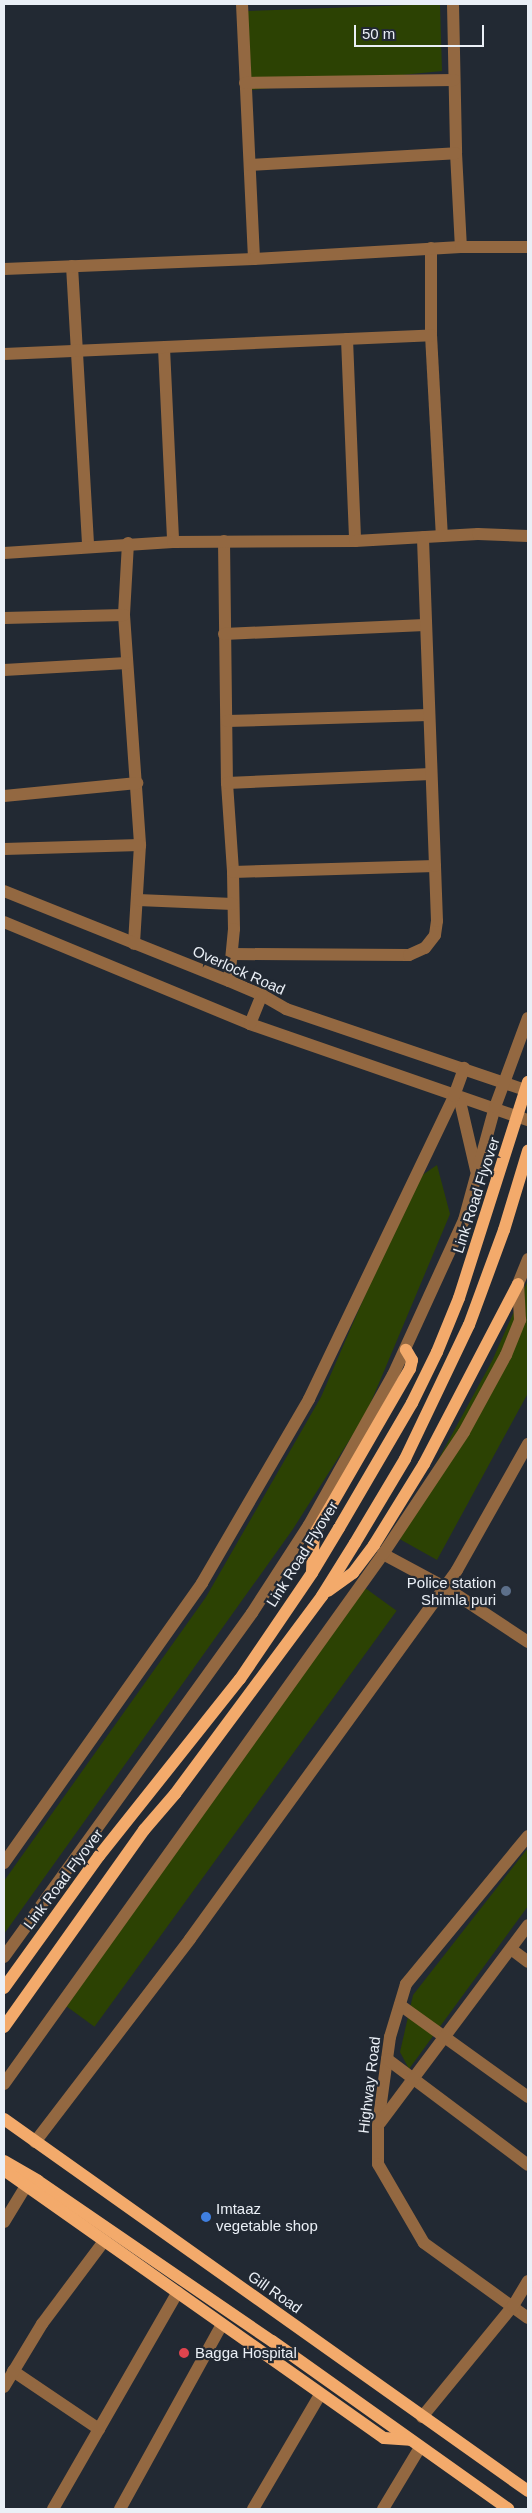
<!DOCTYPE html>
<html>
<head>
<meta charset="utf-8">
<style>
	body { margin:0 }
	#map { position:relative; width:532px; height:2513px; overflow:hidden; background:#222933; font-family:Helvetica,sans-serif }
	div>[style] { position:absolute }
	.green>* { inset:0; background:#2c4203; transform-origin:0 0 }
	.minor>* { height:12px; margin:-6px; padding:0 6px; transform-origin:6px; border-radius:6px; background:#936841 }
	.major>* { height:12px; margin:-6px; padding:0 6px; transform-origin:6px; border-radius:6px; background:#f3aa6b }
	.major-bridge>* { height:12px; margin:-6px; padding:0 6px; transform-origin:6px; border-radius:6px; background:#f3aa6b }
	.dots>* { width:14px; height:14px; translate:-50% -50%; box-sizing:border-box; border:2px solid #222933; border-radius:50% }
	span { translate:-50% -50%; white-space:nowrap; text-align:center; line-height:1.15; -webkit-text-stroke:4.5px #222933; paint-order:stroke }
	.street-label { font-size:15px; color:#eaeff6 }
	.poi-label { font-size:15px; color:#eaeff6 }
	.right { translate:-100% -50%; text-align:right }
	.left { translate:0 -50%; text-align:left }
	.frame { position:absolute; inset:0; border:5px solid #eaeff6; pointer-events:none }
	.scale { position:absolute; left:354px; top:25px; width:130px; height:22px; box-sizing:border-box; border:2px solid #eaeff6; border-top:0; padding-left:6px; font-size:15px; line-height:18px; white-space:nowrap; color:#eaeff6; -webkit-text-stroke:4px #222933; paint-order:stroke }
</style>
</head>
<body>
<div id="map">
	<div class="green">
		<div style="clip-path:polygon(440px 4px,442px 71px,252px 90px,247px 11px)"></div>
		<div style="clip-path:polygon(437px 1165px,450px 1214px,366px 1414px,293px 1529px,4px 1934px,4px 1881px,206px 1597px,321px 1397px,415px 1180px)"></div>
		<div style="clip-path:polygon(528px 1280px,528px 1393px,437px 1560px,396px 1537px,492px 1361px)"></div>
		<div style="left:361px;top:1585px;width:44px;height:514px;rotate:36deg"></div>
		<div style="clip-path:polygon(528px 1848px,528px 1906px,409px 2069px,400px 2052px,413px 1995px)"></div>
	</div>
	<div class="minor">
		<div style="left:242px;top:4px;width:255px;rotate:87.3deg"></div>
		<div style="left:453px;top:4px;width:149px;rotate:88.8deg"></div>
		<div style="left:456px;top:153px;width:94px;rotate:87deg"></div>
		<div style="left:245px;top:83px;width:209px;rotate:-0.8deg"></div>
		<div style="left:250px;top:165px;width:206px;rotate:-3.3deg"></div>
		<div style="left:431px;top:248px;width:87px;rotate:90deg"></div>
		<div style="left:431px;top:335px;width:201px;rotate:86.9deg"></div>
		<div style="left:72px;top:266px;width:281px;rotate:86.7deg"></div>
		<div style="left:4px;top:269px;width:250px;rotate:-2.3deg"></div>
		<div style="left:254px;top:259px;width:207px;rotate:-3.3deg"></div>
		<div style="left:461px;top:247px;width:67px"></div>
		<div style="left:347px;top:339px;width:202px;rotate:87.7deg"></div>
		<div style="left:164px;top:348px;width:194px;rotate:87.3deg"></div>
		<div style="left:4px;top:354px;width:427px;rotate:-2.5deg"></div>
		<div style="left:224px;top:541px;width:242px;rotate:89.3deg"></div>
		<div style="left:227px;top:783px;width:89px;rotate:86.1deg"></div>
		<div style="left:233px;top:872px;width:57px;rotate:89deg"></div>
		<div style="left:234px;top:929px;width:52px;rotate:95.5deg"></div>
		<div style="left:128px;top:543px;width:72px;rotate:93.2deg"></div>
		<div style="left:124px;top:615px;width:231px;rotate:86deg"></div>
		<div style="left:140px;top:845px;width:99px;rotate:93.5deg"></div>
		<div style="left:4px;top:553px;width:169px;rotate:-3.7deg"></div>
		<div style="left:173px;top:542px;width:182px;rotate:-0.3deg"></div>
		<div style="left:355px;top:541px;width:123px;rotate:-3.3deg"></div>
		<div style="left:478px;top:534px;width:50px;rotate:2.3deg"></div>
		<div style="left:4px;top:618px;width:120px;rotate:-1.4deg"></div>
		<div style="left:224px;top:634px;width:201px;rotate:-2.6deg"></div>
		<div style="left:4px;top:670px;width:123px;rotate:-3.3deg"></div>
		<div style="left:227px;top:721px;width:201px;rotate:-1.7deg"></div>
		<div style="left:227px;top:783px;width:204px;rotate:-2.5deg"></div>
		<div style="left:4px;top:796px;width:134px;rotate:-5.6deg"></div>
		<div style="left:4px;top:849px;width:136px;rotate:-1.7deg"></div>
		<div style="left:233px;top:872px;width:202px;rotate:-1.7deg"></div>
		<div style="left:4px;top:891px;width:242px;rotate:21.8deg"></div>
		<div style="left:229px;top:981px;width:36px;rotate:23deg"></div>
		<div style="left:262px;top:995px;width:28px;rotate:30deg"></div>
		<div style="left:286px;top:1009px;width:256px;rotate:18.7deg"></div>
		<div style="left:138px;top:900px;width:95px;rotate:2.4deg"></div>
		<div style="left:4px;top:922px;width:266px;rotate:22.5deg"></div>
		<div style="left:250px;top:1024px;width:294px;rotate:19.1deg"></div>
		<div style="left:232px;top:954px;width:177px;rotate:0.3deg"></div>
		<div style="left:409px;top:955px;width:17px;rotate:-24deg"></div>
		<div style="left:425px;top:948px;width:16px;rotate:-52deg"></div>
		<div style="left:435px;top:935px;width:14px;rotate:-82deg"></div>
		<div style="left:437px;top:921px;width:55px;rotate:-92.1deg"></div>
		<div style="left:435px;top:866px;width:329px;rotate:-92.1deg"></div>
		<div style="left:250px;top:1024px;width:31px;rotate:-68deg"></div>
		<div style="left:459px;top:1097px;width:75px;rotate:76.9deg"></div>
		<div style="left:383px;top:1554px;width:74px;rotate:28.3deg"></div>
		<div style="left:448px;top:1589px;width:96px;rotate:33.5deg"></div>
		<div style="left:528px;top:1836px;width:192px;rotate:129.5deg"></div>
		<div style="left:406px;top:1984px;width:55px;rotate:106.8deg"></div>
		<div style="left:390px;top:2037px;width:89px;rotate:97.8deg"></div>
		<div style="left:378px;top:2125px;width:39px;rotate:90deg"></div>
		<div style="left:378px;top:2164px;width:91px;rotate:59.8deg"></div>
		<div style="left:424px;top:2243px;width:128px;rotate:35.8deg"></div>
		<div style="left:4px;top:1863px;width:343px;rotate:-54.7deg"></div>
		<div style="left:202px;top:1583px;width:213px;rotate:-59.8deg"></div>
		<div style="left:309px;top:1399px;width:336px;rotate:-64.4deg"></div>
		<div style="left:454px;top:1096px;width:30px;rotate:-70deg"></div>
		<div style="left:511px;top:1949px;width:21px;rotate:37deg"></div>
		<div style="left:4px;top:1957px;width:424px;rotate:-54.2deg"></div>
		<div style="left:252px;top:1613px;width:105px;rotate:-57.1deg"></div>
		<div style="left:309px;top:1525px;width:172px;rotate:-60.8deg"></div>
		<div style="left:393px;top:1375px;width:170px;rotate:-65.4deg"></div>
		<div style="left:464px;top:1220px;width:117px;rotate:-74.7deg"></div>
		<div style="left:495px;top:1107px;width:95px;rotate:-69.7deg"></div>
		<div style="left:400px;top:2005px;width:158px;rotate:35.7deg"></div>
		<div style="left:387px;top:2059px;width:176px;rotate:36.9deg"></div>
		<div style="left:4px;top:2084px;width:652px;rotate:-54.43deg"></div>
		<div style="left:383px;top:1554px;width:146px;rotate:-56.4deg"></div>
		<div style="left:464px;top:1432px;width:88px;rotate:-61.4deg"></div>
		<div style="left:506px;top:1355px;width:38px;rotate:-68deg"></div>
		<div style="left:520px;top:1320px;width:36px;rotate:-93deg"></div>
		<div style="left:518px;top:1284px;width:27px;rotate:-68deg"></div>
		<div style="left:380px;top:2123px;width:247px;rotate:-53.2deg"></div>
		<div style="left:35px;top:2142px;width:255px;rotate:-52.6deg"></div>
		<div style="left:190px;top:1939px;width:455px;rotate:-54.1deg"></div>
		<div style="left:457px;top:1570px;width:145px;rotate:-60.6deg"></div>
		<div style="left:4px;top:2222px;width:42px;rotate:-58.6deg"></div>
		<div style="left:13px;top:2371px;width:104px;rotate:34deg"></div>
		<div style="left:4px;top:2387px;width:74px;rotate:-58.9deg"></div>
		<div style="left:42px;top:2324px;width:104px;rotate:-53.2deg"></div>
		<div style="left:422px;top:2417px;width:144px;rotate:-50.7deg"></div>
		<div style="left:513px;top:2306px;width:29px;rotate:-59deg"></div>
		<div style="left:53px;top:2509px;width:250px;rotate:-60.1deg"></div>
		<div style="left:120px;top:2509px;width:211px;rotate:-61.1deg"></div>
		<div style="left:253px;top:2509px;width:132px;rotate:-59.6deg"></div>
		<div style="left:383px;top:2509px;width:70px;rotate:-59deg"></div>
	</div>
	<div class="major">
		<div style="left:312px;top:1571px;width:36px;rotate:-87deg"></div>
		<div style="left:314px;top:1535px;width:192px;rotate:-60deg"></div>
		<div style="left:410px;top:1369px;width:9px;rotate:-77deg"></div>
		<div style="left:412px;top:1360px;width:12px;rotate:-121deg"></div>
		<div style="left:328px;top:1591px;width:31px;rotate:-36deg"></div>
		<div style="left:353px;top:1573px;width:35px;rotate:-53deg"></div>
		<div style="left:374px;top:1545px;width:95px;rotate:-58.3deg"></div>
		<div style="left:424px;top:1464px;width:203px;rotate:-62.4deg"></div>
		<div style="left:4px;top:1988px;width:163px;rotate:-54.3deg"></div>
		<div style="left:99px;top:1856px;width:226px;rotate:-51.5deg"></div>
		<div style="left:240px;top:1679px;width:128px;rotate:-55.8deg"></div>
		<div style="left:312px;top:1573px;width:52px;rotate:-59deg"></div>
		<div style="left:4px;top:2027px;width:242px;rotate:-54.6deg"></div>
		<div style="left:144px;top:1830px;width:48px;rotate:-49.3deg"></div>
		<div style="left:175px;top:1794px;width:247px;rotate:-53.4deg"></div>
		<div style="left:322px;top:1596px;width:62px;rotate:-58.1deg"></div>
		<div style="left:355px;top:1543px;width:98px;rotate:-59.2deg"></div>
		<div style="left:405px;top:1459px;width:148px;rotate:-64.5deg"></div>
		<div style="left:469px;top:1325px;width:101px;rotate:-69.8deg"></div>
		<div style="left:504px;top:1230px;width:83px;rotate:-73.1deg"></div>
		<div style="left:4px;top:2119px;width:643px;rotate:35.37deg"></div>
		<div style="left:4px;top:2161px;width:39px;rotate:30deg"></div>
		<div style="left:38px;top:2181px;width:283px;rotate:34.4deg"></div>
		<div style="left:272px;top:2341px;width:290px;rotate:35.4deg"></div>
		<div style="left:4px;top:2170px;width:465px;rotate:35.2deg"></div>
		<div style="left:384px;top:2438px;width:26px;rotate:4deg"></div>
	</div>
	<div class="major-bridge">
		<div style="left:339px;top:1528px;width:145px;rotate:-59.7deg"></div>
		<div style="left:412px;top:1403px;width:57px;rotate:-63.9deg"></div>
		<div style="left:437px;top:1352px;width:58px;rotate:-67.8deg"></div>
		<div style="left:459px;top:1298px;width:227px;rotate:-72.3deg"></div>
	</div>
	<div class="dots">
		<div style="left:506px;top:1591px;background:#5c6f8a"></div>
		<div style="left:206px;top:2217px;background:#3f7fe0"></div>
		<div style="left:184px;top:2353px;background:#e0444e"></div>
	</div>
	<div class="street-label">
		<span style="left:239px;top:970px;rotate:24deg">Overlock Road</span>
		<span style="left:476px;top:1195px;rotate:-72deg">Link Road Flyover</span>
		<span style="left:302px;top:1554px;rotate:-58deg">Link Road Flyover</span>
		<span style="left:63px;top:1879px;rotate:-53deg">Link Road Flyover</span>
		<span style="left:369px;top:2085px;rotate:-83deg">Highway Road</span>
		<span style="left:275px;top:2292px;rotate:35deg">Gill Road</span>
	</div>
	<div class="poi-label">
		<span class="right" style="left:496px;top:1591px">Police station<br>Shimla puri</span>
		<span class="left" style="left:216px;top:2217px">Imtaaz<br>vegetable shop</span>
		<span class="left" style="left:195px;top:2353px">Bagga Hospital</span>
	</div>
	<div class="frame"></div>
	<div class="scale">50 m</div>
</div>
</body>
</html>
